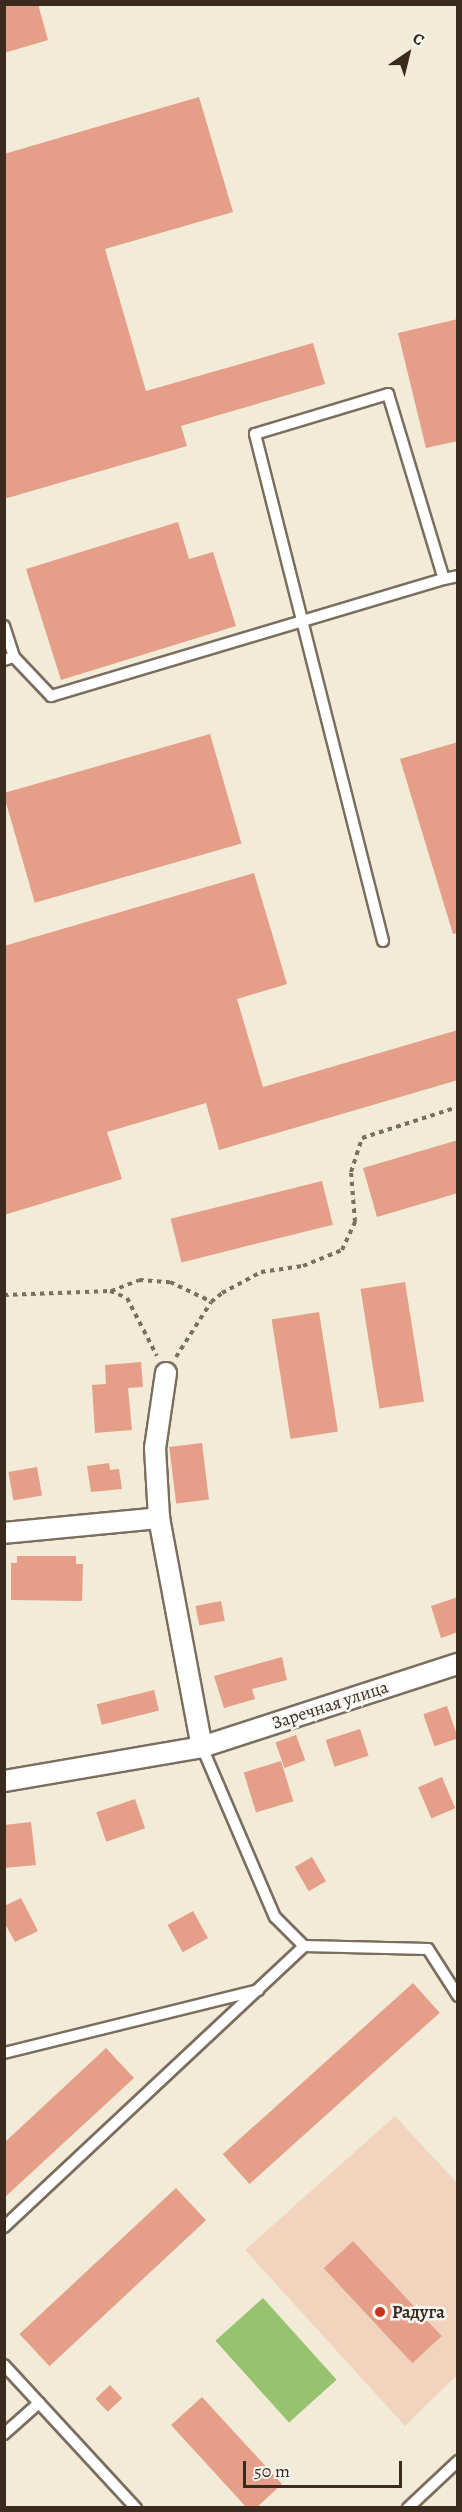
<!DOCTYPE html>
<html>
<head>
<meta charset="utf-8">
<style>
	body { margin:0 }
	#map { position:relative; width:462px; height:2512px; overflow:hidden; background:#f1ebd8; font-family:Alegreya,serif }
	div>[style] { position:absolute }
	.built>* { inset:0; background:#f2d4be }
	.green>* { inset:0; background:#97c270; transform-origin:0 0 }
	.building>* { inset:0; background:#e59e88; transform-origin:0 0 }
	.path>* { height:4px; margin-top:-2px; transform-origin:0; background:repeating-linear-gradient(90deg,#7b6e5f 0 4.5px,transparent 0 9px) }
	.roads { filter:drop-shadow(2px 0 #7b6e5f) drop-shadow(-2px 0 #7b6e5f) drop-shadow(0 2px #7b6e5f) drop-shadow(0 -2px #7b6e5f) }
	.service>* { height:10px; margin:-5px; padding:0 5px; transform-origin:5px; border-radius:5px; background:#fff }
	.minor>* { height:20px; margin:-10px; padding:0 10px; transform-origin:10px; border-radius:10px; background:#fff }
	.dots>* { width:16px; height:16px; translate:-50% -50%; box-sizing:border-box; border:3px solid #f6f6f2; border-radius:50% }
	span { translate:-50% -50%; white-space:nowrap; text-align:center; line-height:1.15; -webkit-text-stroke:5px #f6f6f2; paint-order:stroke }
	.street-label { font-size:18px; color:#3b2a1e }
	.poi-label { font-size:18px; color:#3b2a1e; font-weight:700 }
	.left { translate:0 -50%; text-align:left }
	.frame { position:absolute; inset:0; border:6px solid #3b2a1e; pointer-events:none }
	.north { position:absolute; left:378px; top:24px; width:60px; height:60px; -webkit-text-stroke:4px #f6f6f2; paint-order:stroke; rotate:35deg; font-size:16px; font-weight:700; line-height:24px; text-align:center; color:#3b2a1e }
	.north::after { content:''; display:block; margin:auto; width:21px; height:27px; background:#3b2a1e; clip-path:polygon(50% 0,100% 100%,50% 72%,0 100%) }
	.scale { position:absolute; left:243px; top:2461px; width:159px; height:27px; box-sizing:border-box; border:3px solid #3b2a1e; border-top:0; padding-left:8px; font-size:18px; line-height:21px; white-space:nowrap; color:#3b2a1e; -webkit-text-stroke:4px #f6f6f2; paint-order:stroke }
</style>
</head>
<body>
<div id="map">
	<div class="built">
		<div style="clip-path:polygon(395px 2116px,457px 2183px,457px 2375px,405px 2426px,245px 2250px)"></div>
	</div>
	<div class="green">
		<div style="left:263px;top:2298px;width:110px;height:64px;rotate:48deg"></div>
	</div>
	<div class="building">
		<div style="clip-path:polygon(4px 4px,38px 4px,48px 40px,4px 53px)"></div>
		<div style="clip-path:polygon(199px 97px,233px 212px,105px 249px,146px 391px,313px 343px,325px 384px,181px 426px,187px 446px,4px 499px,4px 154px)"></div>
		<div style="clip-path:polygon(458px 319px,458px 441px,426px 448px,398px 333px)"></div>
		<div style="clip-path:polygon(178px 522px,189px 559px,213px 552px,236px 626px,61px 680px,26px 569px)"></div>
		<div style="left:210px;top:734px;width:114px;height:215px;rotate:74deg"></div>
		<div style="clip-path:polygon(458px 742px,458px 933px,453px 934px,400px 759px)"></div>
		<div style="clip-path:polygon(254px 873px,287px 984px,237px 999px,263px 1087px,458px 1030px,458px 1080px,219px 1150px,206px 1103px,107px 1132px,122px 1179px,4px 1215px,4px 946px)"></div>
		<div style="clip-path:polygon(458px 1140px,458px 1193px,377px 1217px,363px 1168px)"></div>
		<div style="left:322px;top:1181px;width:45px;height:156px;rotate:76deg"></div>
		<div style="left:405px;top:1282px;width:121px;height:45px;rotate:81deg"></div>
		<div style="left:319px;top:1312px;width:121px;height:48px;rotate:81deg"></div>
		<div style="clip-path:polygon(141px 1362px,143px 1387px,128px 1388px,132px 1430px,95px 1433px,92px 1385px,106px 1384px,105px 1365px)"></div>
		<div style="left:202px;top:1443px;width:57px;height:33px;rotate:83deg"></div>
		<div style="clip-path:polygon(109px 1463px,110px 1470px,119px 1469px,122px 1489px,91px 1492px,87px 1466px)"></div>
		<div style="left:37px;top:1467px;width:29px;height:29px;rotate:80deg"></div>
		<div style="clip-path:polygon(17px 1556px,76px 1556px,76px 1564px,83px 1564px,82px 1601px,11px 1600px,11px 1563px,17px 1563px)"></div>
		<div style="clip-path:polygon(458px 1597px,458px 1632px,441px 1638px,431px 1606px)"></div>
		<div style="left:221px;top:1601px;width:20px;height:26px;rotate:79deg"></div>
		<div style="clip-path:polygon(282px 1657px,287px 1680px,252px 1689px,255px 1699px,224px 1708px,214px 1676px)"></div>
		<div style="left:154px;top:1690px;width:21px;height:59px;rotate:76deg"></div>
		<div style="left:447px;top:1706px;width:34px;height:25px;rotate:71deg"></div>
		<div style="left:360px;top:1729px;width:28px;height:36px;rotate:72deg"></div>
		<div style="left:296px;top:1735px;width:27px;height:22px;rotate:70deg"></div>
		<div style="left:281px;top:1761px;width:42px;height:39px;rotate:73deg"></div>
		<div style="left:442px;top:1777px;width:34px;height:26px;rotate:67deg"></div>
		<div style="left:135px;top:1799px;width:31px;height:41px;rotate:71deg"></div>
		<div style="clip-path:polygon(31px 1822px,36px 1865px,4px 1868px,4px 1825px)"></div>
		<div style="left:312px;top:1857px;width:28px;height:20px;rotate:60deg"></div>
		<div style="clip-path:polygon(21px 1898px,38px 1931px,15px 1942px,4px 1922px,4px 1906px)"></div>
		<div style="left:193px;top:1911px;width:31px;height:29px;rotate:61deg"></div>
		<div style="left:413px;top:1983px;width:40px;height:256px;rotate:48deg"></div>
		<div style="clip-path:polygon(106px 2048px,134px 2078px,4px 2198px,4px 2143px)"></div>
		<div style="left:176px;top:2188px;width:44px;height:214px;rotate:47deg"></div>
		<div style="left:353px;top:2241px;width:130px;height:40px;rotate:47deg"></div>
		<div style="left:110px;top:2385px;width:18px;height:20px;rotate:47deg"></div>
		<div style="clip-path:polygon(202px 2397px,282px 2484px,256px 2508px,247px 2508px,171px 2425px)"></div>
	</div>
	<div class="path">
		<div style="left:111px;top:1291px;width:30px;rotate:-21deg"></div>
		<div style="left:139px;top:1280px;width:31px;rotate:4deg"></div>
		<div style="left:170px;top:1282px;width:44px;rotate:25.4deg"></div>
		<div style="left:4px;top:1295px;width:106px;rotate:-2.2deg"></div>
		<div style="left:110px;top:1291px;width:18px;rotate:22deg"></div>
		<div style="left:127px;top:1298px;width:65px;rotate:62.7deg"></div>
		<div style="left:176px;top:1357px;width:65px;rotate:-57.5deg"></div>
		<div style="left:211px;top:1302px;width:14px;rotate:-39deg"></div>
		<div style="left:222px;top:1293px;width:44px;rotate:-28.3deg"></div>
		<div style="left:261px;top:1272px;width:42px;rotate:-8.1deg"></div>
		<div style="left:303px;top:1266px;width:42px;rotate:-22.3deg"></div>
		<div style="left:342px;top:1250px;width:31px;rotate:-65deg"></div>
		<div style="left:355px;top:1222px;width:50px;rotate:-94.6deg"></div>
		<div style="left:351px;top:1172px;width:36px;rotate:-72deg"></div>
		<div style="left:362px;top:1138px;width:101px;rotate:-17.9deg"></div>
	</div>
	<div class="roads">
		<div class="service">
			<div style="left:4px;top:626px;width:33px;rotate:72deg"></div>
			<div style="left:4px;top:660px;width:10px;rotate:-17deg"></div>
			<div style="left:14px;top:657px;width:54px;rotate:46.5deg"></div>
			<div style="left:51px;top:696px;width:410px;rotate:-16.6deg"></div>
			<div style="left:383px;top:941px;width:523px;rotate:-104.17deg"></div>
			<div style="left:255px;top:434px;width:139px;rotate:-16.7deg"></div>
			<div style="left:388px;top:394px;width:193px;rotate:73.2deg"></div>
			<div style="left:444px;top:579px;width:14px;rotate:-12deg"></div>
			<div style="left:202px;top:1747px;width:185px;rotate:66.8deg"></div>
			<div style="left:275px;top:1917px;width:41px;rotate:45deg"></div>
			<div style="left:304px;top:1946px;width:124px;rotate:1.4deg"></div>
			<div style="left:428px;top:1949px;width:56px;rotate:57.4deg"></div>
			<div style="left:4px;top:2053px;width:262px;rotate:-13.9deg"></div>
			<div style="left:4px;top:2227px;width:411px;rotate:-43.1deg"></div>
			<div style="left:4px;top:2365px;width:195px;rotate:47.3deg"></div>
			<div style="left:4px;top:2434px;width:47px;rotate:-41.5deg"></div>
			<div style="left:408px;top:2508px;width:69px;rotate:-43.2deg"></div>
		</div>
		<div class="minor">
			<div style="left:166px;top:1373px;width:76px;rotate:98.3deg"></div>
			<div style="left:155px;top:1448px;width:70px;rotate:86.7deg"></div>
			<div style="left:159px;top:1518px;width:233px;rotate:79.4deg"></div>
			<div style="left:4px;top:1533px;width:156px;rotate:-5.5deg"></div>
			<div style="left:4px;top:1781px;width:201px;rotate:-9.7deg"></div>
			<div style="left:202px;top:1747px;width:269px;rotate:-18deg"></div>
		</div>
	</div>
	<div class="dots">
		<div style="left:380px;top:2312px;background:#c8321e"></div>
	</div>
	<div class="street-label">
		<span style="left:330px;top:1705px;rotate:-18deg">Заречная улица</span>
	</div>
	<div class="poi-label">
		<span class="left" style="left:392px;top:2312px">Радуга</span>
	</div>
	<div class="frame"></div>
	<div class="north">С</div>
	<div class="scale">50 m</div>
</div>
</body>
</html>
